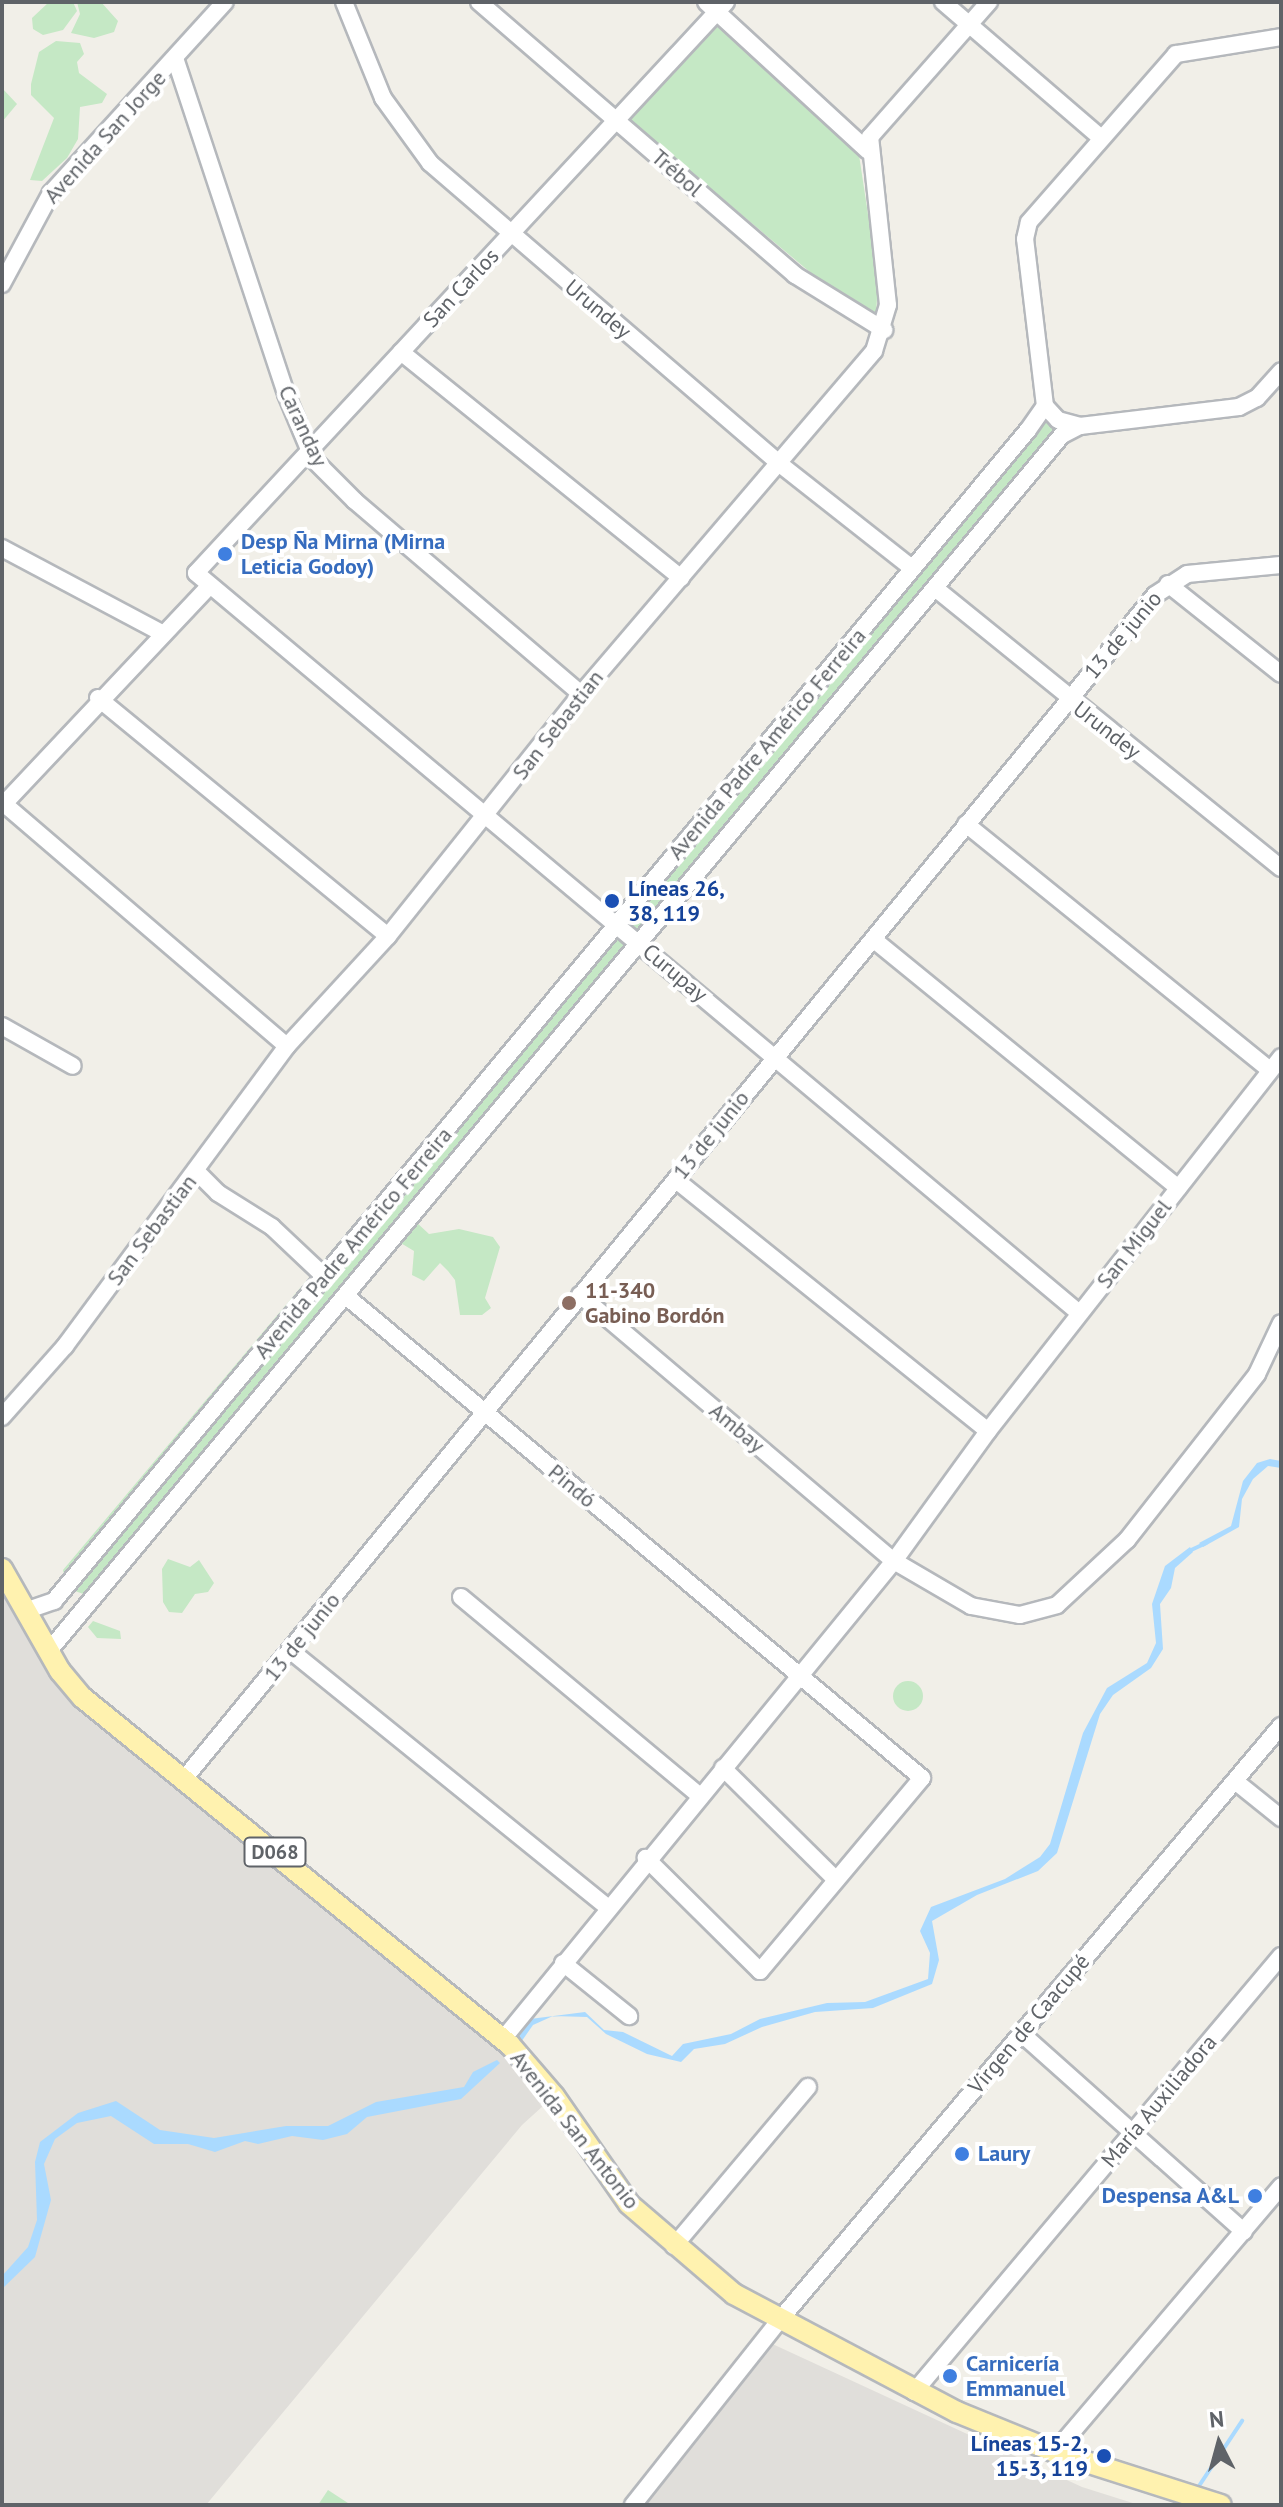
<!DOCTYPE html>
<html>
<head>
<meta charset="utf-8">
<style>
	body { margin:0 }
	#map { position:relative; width:1283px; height:2507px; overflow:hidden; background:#f1efe8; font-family:"PT Sans",sans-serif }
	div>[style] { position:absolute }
	.industrial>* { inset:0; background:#e0deda }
	.green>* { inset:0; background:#c5e8c5 }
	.round { border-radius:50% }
	.water>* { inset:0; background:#aadaff }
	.stream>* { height:4px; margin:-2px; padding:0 2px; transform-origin:2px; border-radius:2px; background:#aadaff }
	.roads { filter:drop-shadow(2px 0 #b5b8bc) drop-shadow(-2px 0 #b5b8bc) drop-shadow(0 2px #b5b8bc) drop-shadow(0 -2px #b5b8bc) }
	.minor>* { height:16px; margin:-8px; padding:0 8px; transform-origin:8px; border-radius:8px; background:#fff }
	.major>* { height:20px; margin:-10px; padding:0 10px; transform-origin:10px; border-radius:10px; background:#fff2af }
	.dots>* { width:22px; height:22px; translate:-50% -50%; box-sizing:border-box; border:4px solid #fff; border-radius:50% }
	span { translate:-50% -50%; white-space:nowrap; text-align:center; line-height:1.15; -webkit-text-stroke:8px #fff; paint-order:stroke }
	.shield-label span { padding:2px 6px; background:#fff; border:2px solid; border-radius:6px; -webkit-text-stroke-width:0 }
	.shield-label { font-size:20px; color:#5f6368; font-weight:700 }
	.street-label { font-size:22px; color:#5f6368 }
	.shop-label { font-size:22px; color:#366cbe; font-weight:700 }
	.left { translate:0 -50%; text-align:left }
	.right { translate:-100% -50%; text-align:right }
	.transit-label { font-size:22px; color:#164399; font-weight:700 }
	.education-label { font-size:22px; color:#785e54; font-weight:700 }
	.frame { position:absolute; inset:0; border:4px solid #5f6368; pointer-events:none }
	.north { position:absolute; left:1179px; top:2403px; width:80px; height:80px; -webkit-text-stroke:6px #fff; paint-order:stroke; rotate:354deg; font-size:22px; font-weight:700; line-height:32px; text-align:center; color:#5f6368 }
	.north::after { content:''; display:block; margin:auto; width:28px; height:36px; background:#5f6368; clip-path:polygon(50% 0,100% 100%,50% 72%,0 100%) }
</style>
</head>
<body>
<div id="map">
	<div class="industrial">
		<div style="clip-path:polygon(2px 1583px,58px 1678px,491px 2036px,554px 2096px,522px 2125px,206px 2505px,2px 2505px)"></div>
		<div style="clip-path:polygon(766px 2341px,1082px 2487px,1139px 2505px,637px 2505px)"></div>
	</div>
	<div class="green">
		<div style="clip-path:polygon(49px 2px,73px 2px,77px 11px,63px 30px,43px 35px,33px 29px,32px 18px)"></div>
		<div style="clip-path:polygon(77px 2px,101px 2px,118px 21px,114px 32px,94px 38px,71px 33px,80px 14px)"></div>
		<div style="clip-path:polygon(718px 24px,859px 155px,878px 280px,876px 315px,829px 288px,626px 118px)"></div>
		<div style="clip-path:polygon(56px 41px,80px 43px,84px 54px,77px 62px,79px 73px,107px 94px,102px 103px,80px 107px,78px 139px,67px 158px,42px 181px,30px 180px,54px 118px,31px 95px,31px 84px,39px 52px)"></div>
		<div style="clip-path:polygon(2px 88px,17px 104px,2px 122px)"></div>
		<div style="clip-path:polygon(1039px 413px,1061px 429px,637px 937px,614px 918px,615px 913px)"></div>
		<div style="clip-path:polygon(611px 928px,629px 945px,415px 1221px,429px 1234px,459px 1229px,493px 1237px,500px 1247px,485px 1298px,491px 1308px,482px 1315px,460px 1315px,455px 1280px,448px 1271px,440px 1263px,424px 1281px,412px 1275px,414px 1251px,394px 1239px,86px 1595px,67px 1588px,63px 1570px,601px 930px)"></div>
		<div style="clip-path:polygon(168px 1559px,190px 1567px,199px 1560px,214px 1583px,208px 1592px,195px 1594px,182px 1613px,169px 1612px,163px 1602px,162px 1569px)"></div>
		<div style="clip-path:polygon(93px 1621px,120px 1631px,121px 1639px,97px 1638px,88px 1627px)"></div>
		<div class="round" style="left:893px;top:1681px;width:30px;height:30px"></div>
		<div style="clip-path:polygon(328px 2490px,351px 2505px,318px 2505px)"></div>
	</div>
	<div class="water">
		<div style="clip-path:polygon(1270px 1459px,1281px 1461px,1281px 1468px,1268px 1466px,1253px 1479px,1242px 1499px,1239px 1527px,1203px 1547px,1199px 1543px,1231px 1526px,1243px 1481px,1257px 1463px)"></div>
		<div style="clip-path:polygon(1190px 1547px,1193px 1552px,1175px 1568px,1171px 1588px,1160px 1604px,1163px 1649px,1151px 1668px,1113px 1695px,1100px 1714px,1057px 1853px,1038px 1871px,977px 1895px,932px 1921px,939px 1960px,932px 1984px,873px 2008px,815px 2012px,762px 2027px,725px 2044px,694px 2049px,681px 2062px,647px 2054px,606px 2034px,587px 2017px,553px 2016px,533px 2025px,519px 2045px,515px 2042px,530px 2019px,585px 2012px,604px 2030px,623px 2032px,672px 2056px,683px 2044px,731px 2034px,760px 2019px,827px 2003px,865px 2002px,928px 1979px,930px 1953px,920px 1931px,931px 1907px,1005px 1879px,1040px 1857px,1050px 1844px,1083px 1733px,1107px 1688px,1147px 1663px,1156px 1643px,1152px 1604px,1165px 1566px)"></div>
		<div style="clip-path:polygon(497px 2060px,500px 2063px,461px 2099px,367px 2117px,347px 2134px,323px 2140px,292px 2136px,258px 2144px,245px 2141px,215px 2152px,188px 2144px,154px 2144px,111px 2116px,77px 2123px,55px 2139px,44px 2164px,51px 2200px,35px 2257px,2px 2289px,2px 2276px,28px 2247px,37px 2220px,35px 2162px,40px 2142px,78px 2113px,116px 2101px,160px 2130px,214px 2138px,286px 2126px,328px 2126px,376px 2102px,464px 2087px,473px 2072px)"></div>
	</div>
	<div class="stream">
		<div style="left:1189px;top:1551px;width:19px;rotate:-25deg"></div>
		<div style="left:1197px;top:2489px;width:82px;rotate:-56.5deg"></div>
	</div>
	<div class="roads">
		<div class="minor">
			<div style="left:344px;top:2px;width:104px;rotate:67.9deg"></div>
			<div style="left:383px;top:98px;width:80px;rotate:54.1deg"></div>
			<div style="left:430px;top:163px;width:463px;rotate:40.7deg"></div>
			<div style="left:781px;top:465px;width:167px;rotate:38.2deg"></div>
			<div style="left:479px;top:2px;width:418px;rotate:40.8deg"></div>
			<div style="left:795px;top:275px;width:105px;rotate:31.7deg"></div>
			<div style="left:706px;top:2px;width:220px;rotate:42.6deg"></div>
			<div style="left:726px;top:2px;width:779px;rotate:132.87deg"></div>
			<div style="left:196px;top:573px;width:1152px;rotate:39.96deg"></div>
			<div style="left:943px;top:2px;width:208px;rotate:40.7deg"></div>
			<div style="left:175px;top:58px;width:354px;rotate:71.7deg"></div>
			<div style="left:286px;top:394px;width:70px;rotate:67.4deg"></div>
			<div style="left:313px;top:459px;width:59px;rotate:45deg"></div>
			<div style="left:355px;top:501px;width:297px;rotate:40.5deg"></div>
			<div style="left:2px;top:284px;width:103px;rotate:-61.7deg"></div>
			<div style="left:51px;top:193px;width:258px;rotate:-47.7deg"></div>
			<div style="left:401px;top:352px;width:360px;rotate:38.9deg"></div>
			<div style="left:1045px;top:406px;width:19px;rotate:47deg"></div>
			<div style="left:1058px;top:420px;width:23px;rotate:15deg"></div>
			<div style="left:2px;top:548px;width:181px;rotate:28deg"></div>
			<div style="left:1168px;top:584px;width:144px;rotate:38.5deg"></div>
			<div style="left:935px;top:588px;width:445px;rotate:39deg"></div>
			<div style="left:98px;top:698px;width:375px;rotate:39.4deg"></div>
			<div style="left:2px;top:802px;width:375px;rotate:40.6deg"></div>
			<div style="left:2px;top:806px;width:303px;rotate:-46.7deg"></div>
			<div style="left:966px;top:824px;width:391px;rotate:39deg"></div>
			<div style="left:873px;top:939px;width:394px;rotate:39.2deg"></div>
			<div style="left:2px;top:1026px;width:81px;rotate:29.4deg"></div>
			<div style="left:196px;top:1171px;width:31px;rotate:45deg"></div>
			<div style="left:218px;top:1193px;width:64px;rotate:32.2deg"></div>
			<div style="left:272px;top:1227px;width:73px;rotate:43.3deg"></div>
			<div style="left:676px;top:1180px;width:400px;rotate:38.8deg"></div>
			<div style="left:580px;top:1295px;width:412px;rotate:40.3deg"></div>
			<div style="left:894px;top:1561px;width:89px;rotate:30.3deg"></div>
			<div style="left:971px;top:1606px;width:50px;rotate:10.4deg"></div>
			<div style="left:1020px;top:1615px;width:38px;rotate:-15deg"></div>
			<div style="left:1057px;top:1605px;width:96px;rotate:-42.9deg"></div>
			<div style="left:1127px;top:1540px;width:211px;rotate:-51.9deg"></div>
			<div style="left:1257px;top:1374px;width:56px;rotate:-64.8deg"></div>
			<div style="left:346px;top:1296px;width:751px;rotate:39.92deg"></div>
			<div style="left:922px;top:1778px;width:252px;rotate:130deg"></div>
			<div style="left:760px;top:1971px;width:161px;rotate:-135.3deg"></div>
			<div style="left:2px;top:1417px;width:95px;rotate:-48.4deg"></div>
			<div style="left:65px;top:1346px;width:373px;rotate:-53.5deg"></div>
			<div style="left:287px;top:1046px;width:149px;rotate:-47.4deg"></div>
			<div style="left:388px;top:936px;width:310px;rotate:-51.4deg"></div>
			<div style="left:581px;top:694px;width:451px;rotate:-49.5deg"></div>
			<div style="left:874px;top:351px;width:48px;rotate:-73.1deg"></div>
			<div style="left:888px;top:305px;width:169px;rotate:-96.1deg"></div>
			<div style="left:870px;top:137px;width:180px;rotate:-48.6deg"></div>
			<div style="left:461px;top:1597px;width:312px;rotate:39.8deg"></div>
			<div style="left:25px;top:1611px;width:31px;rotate:-19deg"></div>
			<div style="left:54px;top:1601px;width:1523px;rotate:-50.25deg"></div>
			<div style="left:1028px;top:430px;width:29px;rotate:-55deg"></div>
			<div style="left:1045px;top:406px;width:168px;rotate:-96.8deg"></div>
			<div style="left:1025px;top:239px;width:17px;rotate:-77deg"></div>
			<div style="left:1029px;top:222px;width:223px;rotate:-48.8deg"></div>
			<div style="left:1176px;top:54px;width:106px;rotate:-9.2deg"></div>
			<div style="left:291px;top:1651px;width:407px;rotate:39deg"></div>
			<div style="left:48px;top:1652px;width:1584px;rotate:-50.2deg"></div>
			<div style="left:1062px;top:435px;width:20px;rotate:-27deg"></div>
			<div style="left:1080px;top:426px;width:160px;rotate:-6.8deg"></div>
			<div style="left:1239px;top:407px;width:20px;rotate:-27deg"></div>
			<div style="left:1257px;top:398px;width:36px;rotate:-48deg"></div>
			<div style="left:723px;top:1768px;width:158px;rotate:44.7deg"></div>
			<div style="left:184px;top:1779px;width:1531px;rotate:-50.64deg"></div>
			<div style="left:1155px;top:595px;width:38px;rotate:-33deg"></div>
			<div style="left:1187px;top:574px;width:94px;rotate:-5.5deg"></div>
			<div style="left:1235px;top:1781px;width:59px;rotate:38.8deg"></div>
			<div style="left:563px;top:1963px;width:85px;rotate:38.8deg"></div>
			<div style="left:1022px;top:2034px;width:297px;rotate:41.7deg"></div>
			<div style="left:503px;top:2039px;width:618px;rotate:-50.72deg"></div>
			<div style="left:894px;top:1561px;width:160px;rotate:-54.1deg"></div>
			<div style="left:988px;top:1431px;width:475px;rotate:-51.9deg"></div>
			<div style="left:674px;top:2246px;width:208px;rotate:-49.9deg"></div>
			<div style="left:914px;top:2392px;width:570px;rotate:-49.91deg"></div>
			<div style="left:1055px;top:2452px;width:349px;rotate:-49.6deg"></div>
			<div style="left:633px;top:2505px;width:233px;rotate:-51.6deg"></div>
			<div style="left:778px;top:2322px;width:780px;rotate:-49.84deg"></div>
		</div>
		<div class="major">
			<div style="left:2px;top:1569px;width:117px;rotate:60.4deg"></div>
			<div style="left:60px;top:1671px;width:35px;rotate:50deg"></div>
			<div style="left:83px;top:1698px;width:550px;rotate:39.1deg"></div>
			<div style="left:510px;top:2045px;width:67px;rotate:49.2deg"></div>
			<div style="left:554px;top:2096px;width:131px;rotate:55.2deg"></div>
			<div style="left:629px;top:2204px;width:138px;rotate:40.6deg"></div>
			<div style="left:734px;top:2294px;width:252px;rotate:27.9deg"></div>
			<div style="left:957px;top:2412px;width:106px;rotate:22.2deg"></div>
			<div style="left:1055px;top:2452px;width:174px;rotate:17.7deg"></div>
		</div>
	</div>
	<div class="dots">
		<div style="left:225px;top:554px;background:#3f7fe0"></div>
		<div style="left:612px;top:901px;background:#1a4fb4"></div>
		<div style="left:569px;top:1303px;background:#8d6e63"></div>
		<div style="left:962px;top:2154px;background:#3f7fe0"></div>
		<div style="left:1255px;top:2196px;background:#3f7fe0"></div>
		<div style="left:950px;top:2376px;background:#3f7fe0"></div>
		<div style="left:1104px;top:2456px;background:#1a4fb4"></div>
	</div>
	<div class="shield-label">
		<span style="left:275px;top:1852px">D068</span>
	</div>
	<div class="street-label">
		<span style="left:105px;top:137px;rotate:-48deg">Avenida San Jorge</span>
		<span style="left:677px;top:173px;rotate:41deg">Trébol</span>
		<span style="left:461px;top:288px;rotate:-47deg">San Carlos</span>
		<span style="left:598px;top:309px;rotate:40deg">Urundey</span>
		<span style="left:303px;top:426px;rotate:65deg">Caranday</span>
		<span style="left:1123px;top:635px;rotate:-50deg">13 de junio</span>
		<span style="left:558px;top:725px;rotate:-52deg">San Sebastian</span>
		<span style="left:1107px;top:730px;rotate:38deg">Urundey</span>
		<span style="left:767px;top:744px;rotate:-50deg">Avenida Padre Américo Ferreira</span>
		<span style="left:675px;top:973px;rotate:40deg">Curupay</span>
		<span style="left:711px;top:1135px;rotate:-51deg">13 de junio</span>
		<span style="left:152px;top:1230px;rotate:-53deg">San Sebastian</span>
		<span style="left:353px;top:1243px;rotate:-50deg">Avenida Padre Américo Ferreira</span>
		<span style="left:1134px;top:1244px;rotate:-52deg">San Miguel</span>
		<span style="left:737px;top:1428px;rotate:40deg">Ambay</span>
		<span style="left:572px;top:1486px;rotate:40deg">Pindó</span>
		<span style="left:302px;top:1637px;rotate:-51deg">13 de junio</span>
		<span style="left:1029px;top:2024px;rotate:-50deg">Virgen de Caacupé</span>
		<span style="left:1159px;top:2101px;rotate:-50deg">María Auxiliadora</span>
		<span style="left:575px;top:2130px;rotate:52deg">Avenida San Antonio</span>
	</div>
	<div class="shop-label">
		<span class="left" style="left:241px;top:554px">Desp Ña Mirna (Mirna<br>Leticia Godoy)</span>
		<span class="left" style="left:978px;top:2154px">Laury</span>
		<span class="right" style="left:1239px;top:2196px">Despensa A&amp;L</span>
		<span class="left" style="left:966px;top:2376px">Carnicería<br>Emmanuel</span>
	</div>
	<div class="transit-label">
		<span class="left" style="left:628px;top:901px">Líneas 26,<br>38, 119</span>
		<span class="right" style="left:1088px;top:2456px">Líneas 15-2,<br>15-3, 119</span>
	</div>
	<div class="education-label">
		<span class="left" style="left:585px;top:1303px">11-340<br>Gabino Bordón</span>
	</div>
	<div class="frame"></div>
	<div class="north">N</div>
</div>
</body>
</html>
